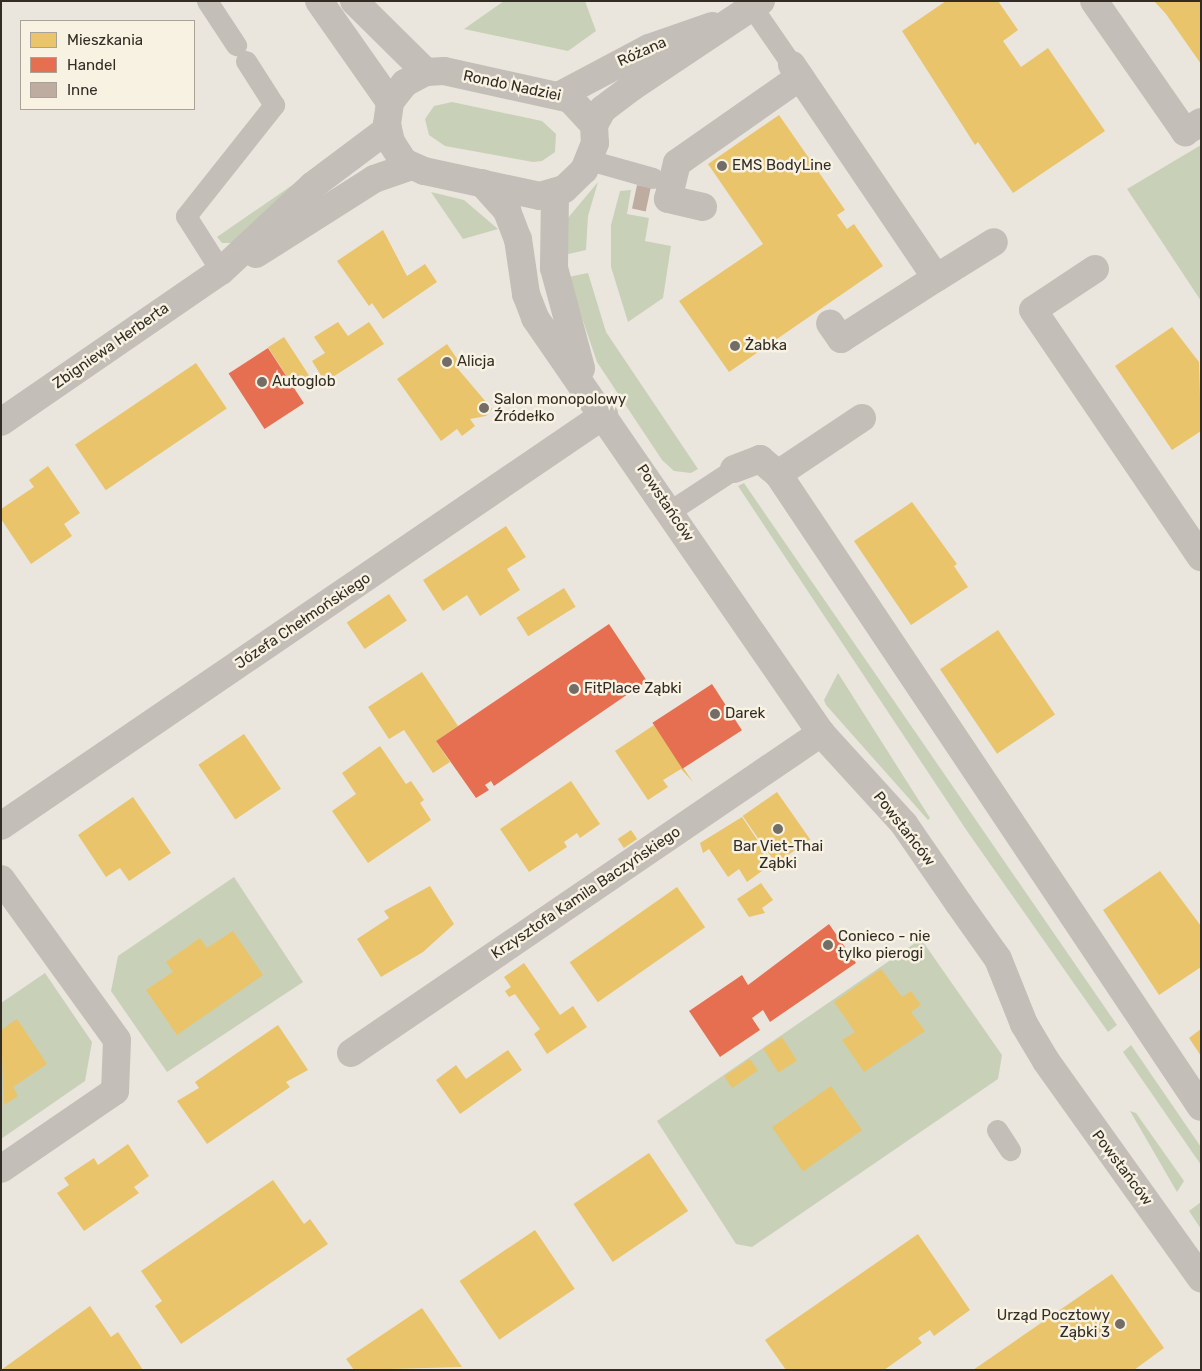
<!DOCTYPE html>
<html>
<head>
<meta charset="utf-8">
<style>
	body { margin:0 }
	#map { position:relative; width:1202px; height:1371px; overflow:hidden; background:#eae6dd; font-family:Rubik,sans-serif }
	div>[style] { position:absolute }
	.green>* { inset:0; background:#c8d1b7 }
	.homes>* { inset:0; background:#e9c46a; transform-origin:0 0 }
	.shops>* { inset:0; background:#e76f51; transform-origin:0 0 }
	.building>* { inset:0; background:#bdac9f; transform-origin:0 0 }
	.service>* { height:21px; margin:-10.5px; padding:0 10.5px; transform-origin:10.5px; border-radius:10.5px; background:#c3beb7 }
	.minor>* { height:28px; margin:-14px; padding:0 14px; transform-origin:14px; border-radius:14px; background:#c3beb7 }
	.tertiary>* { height:28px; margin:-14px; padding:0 14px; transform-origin:14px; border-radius:14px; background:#c3beb7 }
	.dots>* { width:14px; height:14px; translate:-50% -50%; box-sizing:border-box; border:2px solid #f8f2e3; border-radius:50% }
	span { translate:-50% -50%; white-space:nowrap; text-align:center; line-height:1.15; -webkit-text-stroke:5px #f8f2e3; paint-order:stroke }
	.street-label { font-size:15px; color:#332c25 }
	.poi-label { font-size:15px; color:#332c25 }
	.left { translate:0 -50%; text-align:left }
	.right { translate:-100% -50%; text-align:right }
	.frame { position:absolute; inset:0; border:2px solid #332c25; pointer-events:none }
	.legend { position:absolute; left:20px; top:20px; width:175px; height:90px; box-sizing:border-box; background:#f8f2e3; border:1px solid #a9a397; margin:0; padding:6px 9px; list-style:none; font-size:15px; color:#332c25 }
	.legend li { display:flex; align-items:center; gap:10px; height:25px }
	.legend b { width:25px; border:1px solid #a9a397 }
</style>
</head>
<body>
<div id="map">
	<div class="green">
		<div style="clip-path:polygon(504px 1px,585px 1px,596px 31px,568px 51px,464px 29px)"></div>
		<div style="clip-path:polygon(452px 102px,542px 121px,556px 134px,555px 152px,542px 161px,533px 162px,445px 146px,429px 135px,425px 119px,434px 106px)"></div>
		<div style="clip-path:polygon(1201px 145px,1201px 301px,1127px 189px)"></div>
		<div style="clip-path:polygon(320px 166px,266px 218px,231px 243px,222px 243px,217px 237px)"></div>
		<div style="clip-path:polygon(598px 182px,588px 216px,586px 250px,564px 255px,567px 219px)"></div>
		<div style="clip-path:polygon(631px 190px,627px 214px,649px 218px,645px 241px,671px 246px,663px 298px,628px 322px,611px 267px,611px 225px,620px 191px)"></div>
		<div style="clip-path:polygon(431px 192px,464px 200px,498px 229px,463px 239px)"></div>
		<div style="clip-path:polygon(588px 273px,606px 332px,698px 469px,691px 473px,674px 471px,662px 460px,597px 362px,568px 277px)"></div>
		<div style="clip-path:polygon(744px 483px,1117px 1025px,1108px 1032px,967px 831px,738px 486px)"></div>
		<div style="clip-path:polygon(838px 673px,930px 818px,928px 820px,826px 705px,824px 700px)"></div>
		<div style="clip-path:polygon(234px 877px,303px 982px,167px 1072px,111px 991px,118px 956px)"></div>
		<div style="clip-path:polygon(921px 939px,1002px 1055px,998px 1079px,752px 1247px,736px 1244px,657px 1121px)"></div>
		<div style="clip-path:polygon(45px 973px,92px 1042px,85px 1081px,1px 1139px,1px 1003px)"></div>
		<div style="clip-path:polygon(1131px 1045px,1201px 1147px,1201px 1165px,1123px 1052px)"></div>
		<div style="clip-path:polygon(1130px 1111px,1136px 1113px,1184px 1181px,1177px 1192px)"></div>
		<div style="clip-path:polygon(1201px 1202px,1201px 1229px,1189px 1211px)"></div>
	</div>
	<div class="homes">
		<div style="clip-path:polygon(946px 1px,998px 1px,1018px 30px,1003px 41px,1021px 67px,1048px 48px,1105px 131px,1013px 193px,978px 142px,975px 145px,902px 31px)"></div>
		<div style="clip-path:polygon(1154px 1px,1201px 1px,1201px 64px,1166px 14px)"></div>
		<div style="clip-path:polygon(779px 115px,845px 210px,837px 215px,847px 229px,854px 224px,883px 266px,729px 372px,679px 301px,763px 244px,708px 164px)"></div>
		<div style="clip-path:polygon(383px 230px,407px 276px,425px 264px,437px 282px,383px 319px,372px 303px,369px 306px,337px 261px)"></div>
		<div style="clip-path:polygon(338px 322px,348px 336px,369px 322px,384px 344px,325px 382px,312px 361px,325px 353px,314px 337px)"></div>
		<div style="clip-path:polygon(1172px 327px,1199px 362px,1201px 431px,1172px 450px,1115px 366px)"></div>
		<div style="left:284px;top:337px;width:49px;height:19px;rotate:57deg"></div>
		<div style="clip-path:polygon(447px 344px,462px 366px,458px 369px,492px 409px,486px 416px,470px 419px,475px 426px,462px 436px,457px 429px,441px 441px,397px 379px)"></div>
		<div style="left:196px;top:363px;width:55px;height:146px;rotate:56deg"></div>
		<div style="clip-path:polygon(48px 466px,80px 513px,64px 524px,72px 536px,31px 564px,1px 519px,1px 509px,34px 487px,29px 480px)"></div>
		<div style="clip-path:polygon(912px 502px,957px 564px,954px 566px,968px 587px,911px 625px,854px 541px)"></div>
		<div style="clip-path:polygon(506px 526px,526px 557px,507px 569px,520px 590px,480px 616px,467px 595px,443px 611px,423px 580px)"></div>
		<div style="left:564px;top:588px;width:22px;height:56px;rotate:58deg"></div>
		<div style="left:389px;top:594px;width:32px;height:51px;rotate:56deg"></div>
		<div style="left:998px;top:630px;width:102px;height:70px;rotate:56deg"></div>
		<div style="clip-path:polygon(422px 672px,458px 726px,436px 741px,450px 762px,433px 773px,404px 730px,389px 739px,368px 707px)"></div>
		<div style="clip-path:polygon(654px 725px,693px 782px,681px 769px,663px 780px,668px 787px,648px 800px,615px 751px)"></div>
		<div style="left:244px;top:734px;width:66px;height:55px;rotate:56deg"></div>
		<div style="clip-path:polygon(380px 746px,406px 784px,411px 781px,424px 800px,420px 803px,431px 820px,368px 863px,332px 811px,356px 794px,342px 773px)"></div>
		<div style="clip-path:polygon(571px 781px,600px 824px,580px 838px,577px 833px,564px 842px,567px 847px,529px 872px,500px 829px)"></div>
		<div style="left:777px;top:792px;width:58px;height:42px;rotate:55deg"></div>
		<div style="clip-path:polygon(133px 797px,171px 853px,129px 881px,120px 868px,106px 877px,78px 835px)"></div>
		<div style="clip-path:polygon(742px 817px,773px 863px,747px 882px,739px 869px,728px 877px,709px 849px,703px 853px,700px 843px)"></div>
		<div style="left:631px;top:830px;width:11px;height:16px;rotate:56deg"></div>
		<div style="clip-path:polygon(1160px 871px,1201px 926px,1201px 967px,1159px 995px,1103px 910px)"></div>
		<div style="clip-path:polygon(761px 883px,773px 900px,762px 908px,765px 913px,749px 917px,737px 899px)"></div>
		<div style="clip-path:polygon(430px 886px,454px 924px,423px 952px,381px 977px,357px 939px,389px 918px,384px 911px)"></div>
		<div style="left:677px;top:887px;width:49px;height:131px;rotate:55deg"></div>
		<div style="clip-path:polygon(233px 931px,263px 975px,177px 1035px,146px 990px,173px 972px,166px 962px,200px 938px,207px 948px)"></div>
		<div style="clip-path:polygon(524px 963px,560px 1015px,573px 1006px,587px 1027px,547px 1054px,534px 1034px,540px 1029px,515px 994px,509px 997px,505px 991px,511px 987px,504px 977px)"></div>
		<div style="clip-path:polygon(881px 969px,902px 997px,911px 991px,921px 1005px,911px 1012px,925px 1031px,864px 1072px,842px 1040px,855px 1032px,834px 1002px)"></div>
		<div style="clip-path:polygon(17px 1019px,47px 1064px,13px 1087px,18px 1096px,4px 1105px,1px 1030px)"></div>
		<div style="clip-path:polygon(278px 1025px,308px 1070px,286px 1082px,290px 1087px,207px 1144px,177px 1101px,199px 1088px,195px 1082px)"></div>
		<div style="clip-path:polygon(1201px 1029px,1201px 1056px,1189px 1038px)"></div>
		<div style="left:782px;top:1037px;width:28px;height:22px;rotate:58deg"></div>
		<div style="clip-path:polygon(508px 1050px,522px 1070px,460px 1114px,436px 1080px,456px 1065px,466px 1079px)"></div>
		<div style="left:750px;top:1059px;width:14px;height:31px;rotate:56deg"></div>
		<div style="left:831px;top:1086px;width:54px;height:72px;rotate:55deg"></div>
		<div style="clip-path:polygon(128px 1144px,149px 1176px,134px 1187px,139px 1193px,84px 1231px,57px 1193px,69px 1185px,64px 1178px,94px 1158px,98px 1165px)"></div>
		<div style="left:649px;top:1153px;width:70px;height:91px;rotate:56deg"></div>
		<div style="clip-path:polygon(273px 1180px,304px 1224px,310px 1219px,328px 1244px,181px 1344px,155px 1306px,162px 1301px,141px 1271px)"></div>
		<div style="left:535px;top:1230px;width:71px;height:91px;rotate:56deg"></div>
		<div style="clip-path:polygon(918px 1234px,970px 1310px,934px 1336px,930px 1330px,918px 1338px,922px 1343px,884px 1370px,786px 1370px,765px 1340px)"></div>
		<div style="clip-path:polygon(1112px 1274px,1164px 1348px,1134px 1370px,973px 1370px)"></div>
		<div style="clip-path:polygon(90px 1306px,111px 1337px,118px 1332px,143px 1370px,1px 1370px)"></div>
		<div style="clip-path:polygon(422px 1308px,462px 1367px,354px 1370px,346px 1359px)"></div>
	</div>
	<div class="shops">
		<div style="left:268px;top:348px;width:66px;height:47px;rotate:57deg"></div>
		<div style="clip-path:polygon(609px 624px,647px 681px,494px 786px,491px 781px,485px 785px,489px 790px,476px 798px,436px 741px)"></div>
		<div style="left:712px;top:684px;width:55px;height:71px;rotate:57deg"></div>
		<div style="clip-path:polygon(829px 924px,856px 963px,770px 1022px,763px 1010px,752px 1018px,760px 1030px,720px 1057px,689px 1011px,742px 975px,748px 985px)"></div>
	</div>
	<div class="building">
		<div style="left:637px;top:185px;width:14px;height:24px;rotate:12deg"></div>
	</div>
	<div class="service">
		<div style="left:207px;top:1px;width:53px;rotate:56.6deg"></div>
		<div style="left:752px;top:7px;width:70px;rotate:55.4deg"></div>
		<div style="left:589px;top:160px;width:66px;rotate:15.7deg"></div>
		<div style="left:221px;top:271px;width:65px;rotate:-122.5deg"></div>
		<div style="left:186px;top:216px;width:142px;rotate:-51.6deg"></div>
		<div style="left:274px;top:105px;width:52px;rotate:-122.5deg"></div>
		<div style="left:670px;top:511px;width:77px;rotate:-33.3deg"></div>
		<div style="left:997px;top:1130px;width:24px;rotate:57deg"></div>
	</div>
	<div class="minor">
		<div style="left:1094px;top:1px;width:160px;rotate:55.2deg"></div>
		<div style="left:1185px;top:132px;width:19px;rotate:-32deg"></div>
		<div style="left:792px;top:65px;width:257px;rotate:55.9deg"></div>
		<div style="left:936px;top:278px;width:113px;rotate:147.3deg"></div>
		<div style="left:841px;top:339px;width:19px;rotate:-125deg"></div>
		<div style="left:562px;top:94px;width:98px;rotate:-27.9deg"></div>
		<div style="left:649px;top:48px;width:67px;rotate:-19.2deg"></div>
		<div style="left:594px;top:125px;width:18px;rotate:-61deg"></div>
		<div style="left:603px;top:109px;width:36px;rotate:-37deg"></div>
		<div style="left:632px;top:87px;width:155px;rotate:-33.7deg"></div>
		<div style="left:703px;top:207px;width:36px;rotate:-167deg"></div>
		<div style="left:668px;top:199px;width:37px;rotate:-76deg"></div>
		<div style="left:677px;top:163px;width:150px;rotate:-35deg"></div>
		<div style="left:256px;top:254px;width:140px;rotate:-32.4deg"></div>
		<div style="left:374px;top:179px;width:39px;rotate:-19deg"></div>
		<div style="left:1095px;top:269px;width:74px;rotate:146.5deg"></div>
		<div style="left:1033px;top:310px;width:299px;rotate:55.8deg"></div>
		<div style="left:936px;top:278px;width:68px;rotate:-31.8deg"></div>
		<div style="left:1px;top:422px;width:267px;rotate:-34.5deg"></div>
		<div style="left:221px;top:271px;width:125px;rotate:-43deg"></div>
		<div style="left:312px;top:186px;width:95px;rotate:-36.9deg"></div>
		<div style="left:734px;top:469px;width:28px;rotate:-21deg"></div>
		<div style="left:760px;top:459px;width:23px;rotate:40deg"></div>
		<div style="left:778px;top:474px;width:761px;rotate:56.25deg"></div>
		<div style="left:778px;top:474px;width:101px;rotate:-33.7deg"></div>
		<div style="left:1px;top:826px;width:730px;rotate:-34.28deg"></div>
		<div style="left:1px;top:879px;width:198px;rotate:54.2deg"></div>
		<div style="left:117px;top:1040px;width:51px;rotate:92.2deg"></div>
		<div style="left:115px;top:1091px;width:138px;rotate:145.6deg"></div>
		<div style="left:351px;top:1053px;width:569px;rotate:-34.25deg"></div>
	</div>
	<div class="tertiary">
		<div style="left:319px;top:1px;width:123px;rotate:54.9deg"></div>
		<div style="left:354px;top:1px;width:101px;rotate:44.6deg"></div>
		<div style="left:444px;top:71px;width:129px;rotate:12.5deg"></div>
		<div style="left:570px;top:99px;width:35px;rotate:47deg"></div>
		<div style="left:594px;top:125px;width:18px;rotate:87deg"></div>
		<div style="left:595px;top:143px;width:29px;rotate:112deg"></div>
		<div style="left:584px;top:170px;width:28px;rotate:136deg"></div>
		<div style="left:564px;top:189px;width:25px;rotate:164deg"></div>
		<div style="left:540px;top:196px;width:119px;rotate:-167.8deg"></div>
		<div style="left:424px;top:171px;width:22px;rotate:-156deg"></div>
		<div style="left:404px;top:162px;width:24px;rotate:-123deg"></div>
		<div style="left:391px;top:142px;width:18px;rotate:-103deg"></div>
		<div style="left:387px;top:124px;width:22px;rotate:-82deg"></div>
		<div style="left:390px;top:102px;width:24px;rotate:-52deg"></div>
		<div style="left:405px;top:83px;width:24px;rotate:-28deg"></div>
		<div style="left:426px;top:72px;width:18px;rotate:-3deg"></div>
		<div style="left:482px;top:183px;width:38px;rotate:48deg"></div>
		<div style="left:507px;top:211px;width:30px;rotate:69deg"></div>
		<div style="left:518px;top:239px;width:56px;rotate:81.7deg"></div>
		<div style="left:526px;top:294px;width:26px;rotate:69deg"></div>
		<div style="left:535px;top:318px;width:504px;rotate:55.43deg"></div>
		<div style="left:821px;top:733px;width:123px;rotate:47.6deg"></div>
		<div style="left:904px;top:824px;width:97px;rotate:55.5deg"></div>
		<div style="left:959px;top:904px;width:67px;rotate:54.7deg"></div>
		<div style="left:998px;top:959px;width:70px;rotate:68.2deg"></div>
		<div style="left:1024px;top:1024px;width:43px;rotate:59.3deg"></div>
		<div style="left:1046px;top:1061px;width:267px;rotate:54.5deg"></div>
		<div style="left:555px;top:194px;width:74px;rotate:90.8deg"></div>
		<div style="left:554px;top:268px;width:104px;rotate:74.9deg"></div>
	</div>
	<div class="dots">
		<div style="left:722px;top:166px;background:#736d65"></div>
		<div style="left:735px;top:346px;background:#736d65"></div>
		<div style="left:447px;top:362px;background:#736d65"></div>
		<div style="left:262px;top:382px;background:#736d65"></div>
		<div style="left:484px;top:408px;background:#736d65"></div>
		<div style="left:574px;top:689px;background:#736d65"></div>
		<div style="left:715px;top:714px;background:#736d65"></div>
		<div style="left:778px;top:829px;background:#736d65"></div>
		<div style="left:828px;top:945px;background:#736d65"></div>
		<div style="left:1120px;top:1324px;background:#736d65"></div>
	</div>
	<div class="street-label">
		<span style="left:642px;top:52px;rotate:-24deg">Różana</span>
		<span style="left:512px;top:86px;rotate:12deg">Rondo Nadziei</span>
		<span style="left:111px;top:346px;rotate:-35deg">Zbigniewa Herberta</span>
		<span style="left:665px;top:503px;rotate:56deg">Powstańców</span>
		<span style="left:303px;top:621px;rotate:-34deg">Józefa Chełmońskiego</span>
		<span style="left:904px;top:829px;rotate:52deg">Powstańców</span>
		<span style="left:586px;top:893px;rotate:-34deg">Krzysztofa Kamila Baczyńskiego</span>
		<span style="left:1122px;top:1168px;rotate:53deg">Powstańców</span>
	</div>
	<div class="poi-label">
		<span class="left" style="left:732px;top:166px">EMS BodyLine</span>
		<span class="left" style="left:745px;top:346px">Żabka</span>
		<span class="left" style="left:457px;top:362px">Alicja</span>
		<span class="left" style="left:272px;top:382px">Autoglob</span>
		<span class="left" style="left:494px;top:408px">Salon monopolowy<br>Źródełko</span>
		<span class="left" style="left:584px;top:689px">FitPlace Ząbki</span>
		<span class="left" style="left:725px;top:714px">Darek</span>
		<span style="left:778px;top:855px">Bar Viet-Thai<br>Ząbki</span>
		<span class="left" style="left:838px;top:945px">Conieco - nie<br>tylko pierogi</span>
		<span class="right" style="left:1110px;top:1324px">Urząd Pocztowy<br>Ząbki 3</span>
	</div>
	<div class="frame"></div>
	<ul class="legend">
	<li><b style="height:14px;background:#e9c46a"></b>Mieszkania</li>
	<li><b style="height:14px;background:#e76f51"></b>Handel</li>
	<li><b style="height:14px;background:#bdac9f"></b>Inne</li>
	</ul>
</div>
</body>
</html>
